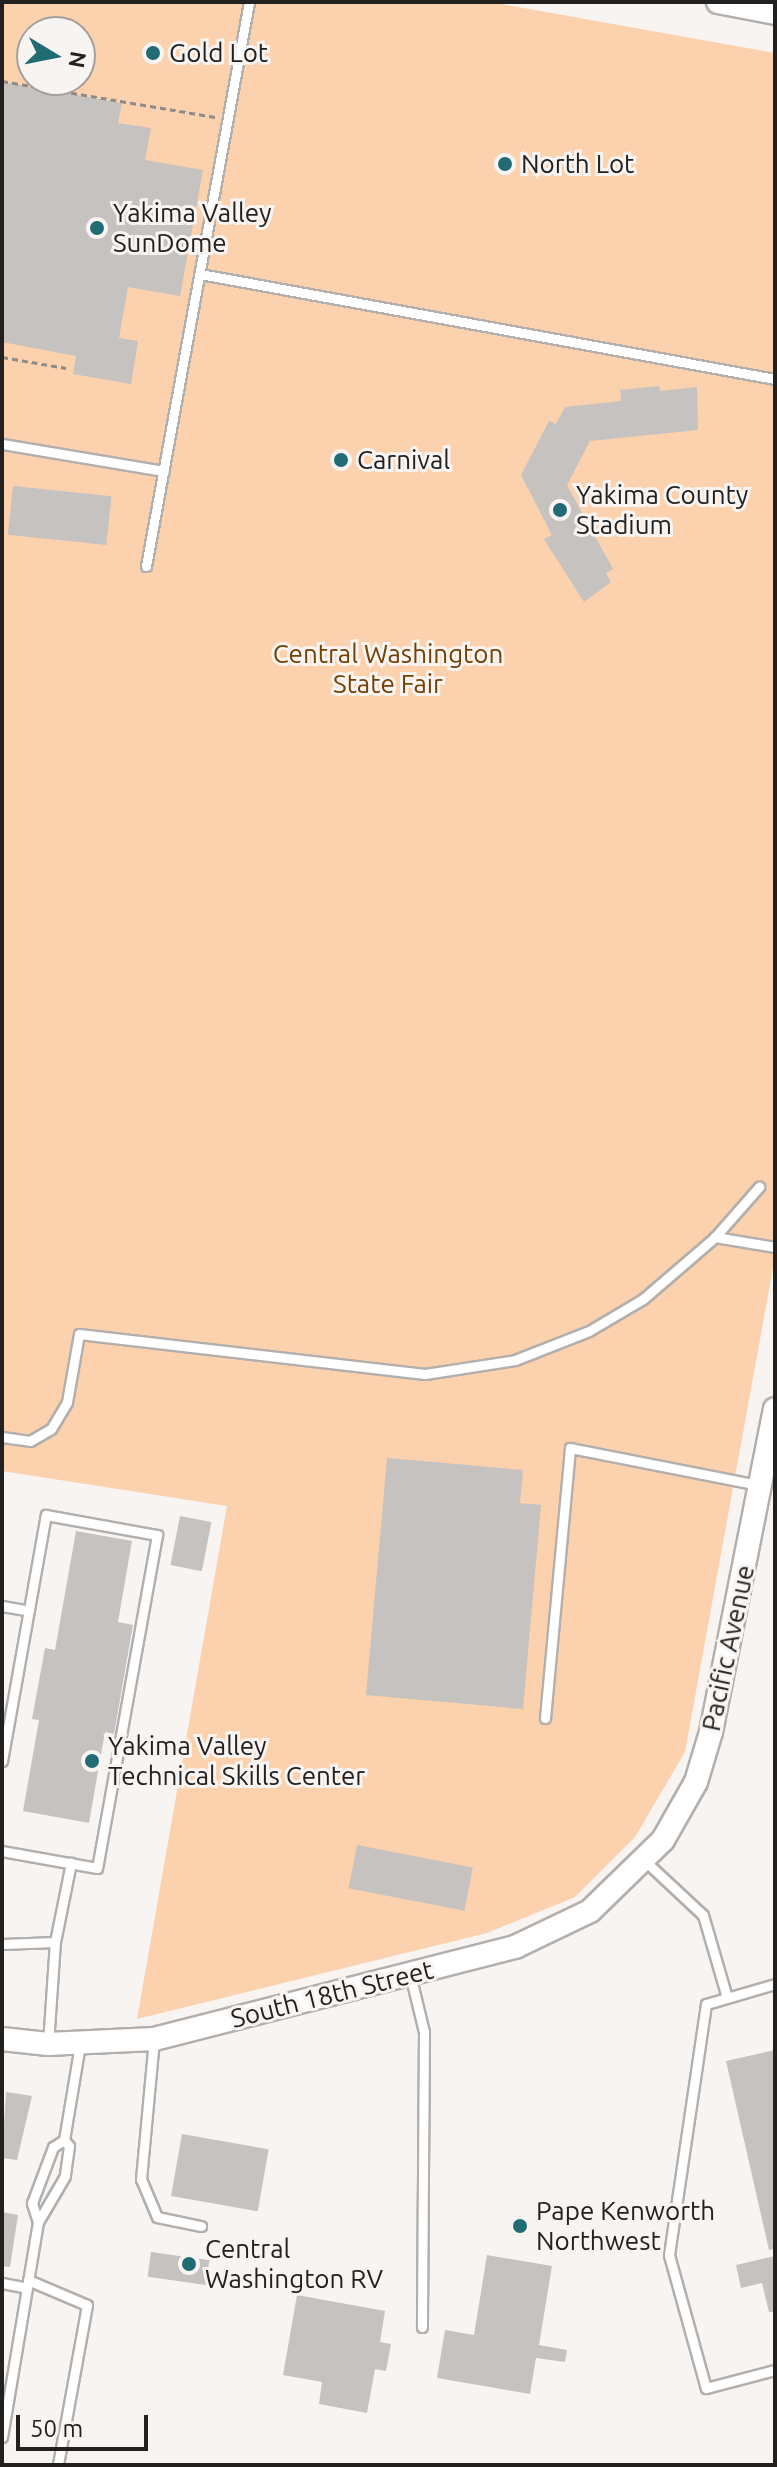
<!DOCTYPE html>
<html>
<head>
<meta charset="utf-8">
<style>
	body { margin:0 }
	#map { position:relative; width:777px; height:2467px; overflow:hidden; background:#f8f4f1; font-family:Ubuntu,sans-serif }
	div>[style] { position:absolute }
	.green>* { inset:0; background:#fbd1ae }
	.building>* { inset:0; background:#c6c2bf; transform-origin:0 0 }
	.path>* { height:3px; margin-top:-1.5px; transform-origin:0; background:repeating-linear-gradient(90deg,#8e8b89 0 6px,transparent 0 10px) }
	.roads { filter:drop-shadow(2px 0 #b3afac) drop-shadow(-2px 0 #b3afac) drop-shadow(0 2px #b3afac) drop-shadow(0 -2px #b3afac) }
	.service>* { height:9px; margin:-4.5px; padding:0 4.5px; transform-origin:4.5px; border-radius:4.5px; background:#fff }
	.tertiary>* { height:22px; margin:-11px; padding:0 11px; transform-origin:11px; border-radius:11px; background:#fff }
	.dots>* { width:22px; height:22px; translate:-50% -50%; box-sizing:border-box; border:4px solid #f8f4f1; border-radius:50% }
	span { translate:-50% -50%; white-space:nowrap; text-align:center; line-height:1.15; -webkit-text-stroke:6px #f8f4f1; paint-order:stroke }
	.poi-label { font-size:26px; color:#232120 }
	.left { translate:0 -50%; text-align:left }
	.park-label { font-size:26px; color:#744104 }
	.street-label { font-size:26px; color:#232120 }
	.frame { position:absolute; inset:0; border:4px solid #232120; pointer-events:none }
	.north { position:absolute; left:16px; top:16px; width:80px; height:80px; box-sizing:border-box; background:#f8f4f1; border:2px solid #a3a09d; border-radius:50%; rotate:100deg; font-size:22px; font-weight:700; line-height:32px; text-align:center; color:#232120 }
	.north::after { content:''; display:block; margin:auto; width:28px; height:36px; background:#206b74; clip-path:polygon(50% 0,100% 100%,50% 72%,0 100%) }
	.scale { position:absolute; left:16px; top:2415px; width:132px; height:36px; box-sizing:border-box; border:4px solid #232120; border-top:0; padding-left:10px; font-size:24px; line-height:28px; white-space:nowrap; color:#232120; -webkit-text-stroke:6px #f8f4f1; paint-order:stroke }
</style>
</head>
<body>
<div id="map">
	<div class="green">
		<div style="clip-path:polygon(evenodd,2px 2px,490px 2px,775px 53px,775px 1257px,685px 1752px,635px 1837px,575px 1897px,487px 1933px,137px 2019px,227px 1506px,2px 1471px,2px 2px,32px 32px,80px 32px,80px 80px,32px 80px,32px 32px)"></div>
	</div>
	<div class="building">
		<div style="clip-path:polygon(2px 82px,122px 103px,118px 123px,151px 128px,145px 160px,203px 170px,180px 296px,128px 287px,119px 338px,138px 341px,131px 384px,73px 374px,76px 356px,2px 342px)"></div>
		<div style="clip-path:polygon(659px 386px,660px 391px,697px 387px,698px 430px,590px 441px,567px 485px,613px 569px,606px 573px,611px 582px,584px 602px,544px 539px,552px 535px,521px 475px,549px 421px,556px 424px,565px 407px,621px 401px,620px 390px)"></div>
		<div style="left:13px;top:486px;width:99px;height:49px;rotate:6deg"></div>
		<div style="clip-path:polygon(387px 1458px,523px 1470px,520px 1503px,541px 1505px,523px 1709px,366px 1695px)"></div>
		<div style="left:180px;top:1516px;width:32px;height:50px;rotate:11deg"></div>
		<div style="clip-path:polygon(76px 1531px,132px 1541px,118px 1622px,133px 1625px,114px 1734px,105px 1732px,89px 1823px,23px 1811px,39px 1720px,32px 1719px,45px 1648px,55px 1650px)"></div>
		<div style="left:357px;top:1845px;width:118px;height:44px;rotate:11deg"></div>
		<div style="clip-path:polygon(775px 2050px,775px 2249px,769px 2250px,726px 2061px)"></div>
		<div style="clip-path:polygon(6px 2092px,32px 2096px,17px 2160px,2px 2158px)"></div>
		<div style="left:182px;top:2134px;width:88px;height:63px;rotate:10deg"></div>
		<div style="clip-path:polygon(2px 2212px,18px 2215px,10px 2267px,2px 2266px)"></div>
		<div style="left:151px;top:2252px;width:59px;height:25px;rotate:8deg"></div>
		<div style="clip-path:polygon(487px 2255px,552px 2266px,539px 2345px,567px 2350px,565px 2362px,536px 2358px,530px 2394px,437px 2378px,445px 2330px,474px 2335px)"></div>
		<div style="clip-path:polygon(775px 2256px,775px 2312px,769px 2312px,762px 2283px,741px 2288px,736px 2265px)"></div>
		<div style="clip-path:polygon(297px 2295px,385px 2311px,380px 2342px,391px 2344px,386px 2371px,375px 2369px,367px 2413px,319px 2404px,322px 2382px,283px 2375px)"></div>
	</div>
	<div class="path">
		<div style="left:2px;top:81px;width:216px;rotate:9.6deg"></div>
		<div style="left:2px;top:357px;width:65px;rotate:9.8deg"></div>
	</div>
	<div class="roads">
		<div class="service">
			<div style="left:200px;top:274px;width:585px;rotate:10.35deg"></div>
			<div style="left:2px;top:444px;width:164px;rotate:9.5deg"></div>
			<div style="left:146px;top:566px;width:573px;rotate:-79.65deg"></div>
			<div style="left:715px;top:1237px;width:61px;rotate:9.5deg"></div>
			<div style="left:2px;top:1437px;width:28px;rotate:8deg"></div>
			<div style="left:30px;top:1441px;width:24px;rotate:-30deg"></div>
			<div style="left:51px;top:1429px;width:31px;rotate:-59deg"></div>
			<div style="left:67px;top:1402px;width:69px;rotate:-80deg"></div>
			<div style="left:79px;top:1334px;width:348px;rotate:6.6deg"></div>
			<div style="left:425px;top:1374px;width:91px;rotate:-8.8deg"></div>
			<div style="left:515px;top:1360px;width:79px;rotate:-21.4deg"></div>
			<div style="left:589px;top:1331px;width:63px;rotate:-30.7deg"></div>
			<div style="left:643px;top:1299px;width:95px;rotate:-40.7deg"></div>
			<div style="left:715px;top:1237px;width:67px;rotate:-48.7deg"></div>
			<div style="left:2px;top:1606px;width:27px;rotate:10deg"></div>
			<div style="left:545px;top:1718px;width:271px;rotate:-84.7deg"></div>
			<div style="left:570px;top:1448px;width:192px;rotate:11.1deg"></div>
			<div style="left:2px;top:1761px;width:250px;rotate:-79.9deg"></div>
			<div style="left:46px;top:1515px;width:113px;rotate:10.2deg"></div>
			<div style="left:157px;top:1535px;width:338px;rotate:100.2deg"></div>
			<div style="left:97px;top:1868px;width:97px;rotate:-169.9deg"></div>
			<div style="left:645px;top:1861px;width:79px;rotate:43deg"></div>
			<div style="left:703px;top:1915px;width:82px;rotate:73.8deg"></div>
			<div style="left:2px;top:1944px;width:53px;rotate:-2.2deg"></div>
			<div style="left:410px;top:1974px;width:60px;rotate:76.4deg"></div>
			<div style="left:424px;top:2032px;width:295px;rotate:90.4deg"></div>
			<div style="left:775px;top:1984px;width:72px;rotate:163.8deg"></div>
			<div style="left:706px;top:2004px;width:254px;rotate:98.4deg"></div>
			<div style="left:669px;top:2255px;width:138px;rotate:74.5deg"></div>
			<div style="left:706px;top:2388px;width:71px;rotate:-14.6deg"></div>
			<div style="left:154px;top:2039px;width:141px;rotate:95.3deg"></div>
			<div style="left:141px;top:2179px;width:41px;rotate:67.2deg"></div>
			<div style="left:157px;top:2217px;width:45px;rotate:11.6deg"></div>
			<div style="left:48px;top:2044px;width:102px;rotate:-86.1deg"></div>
			<div style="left:55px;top:1942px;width:81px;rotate:-78.6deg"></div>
			<div style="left:64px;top:2140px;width:8px;rotate:50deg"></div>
			<div style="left:69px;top:2146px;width:30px;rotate:98deg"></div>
			<div style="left:65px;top:2176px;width:53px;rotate:120.4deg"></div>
			<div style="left:38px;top:2222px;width:20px;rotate:-108deg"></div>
			<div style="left:32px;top:2203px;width:60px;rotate:-69.4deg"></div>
			<div style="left:53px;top:2147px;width:13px;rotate:-32deg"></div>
			<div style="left:64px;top:2140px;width:97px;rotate:-80.5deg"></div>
			<div style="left:28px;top:2280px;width:64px;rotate:23deg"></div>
			<div style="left:87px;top:2305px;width:163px;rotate:100.3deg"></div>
			<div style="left:2px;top:2283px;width:25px;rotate:11deg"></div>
			<div style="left:2px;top:2437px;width:218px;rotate:-80.5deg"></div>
		</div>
		<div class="tertiary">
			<div style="left:718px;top:2px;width:58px;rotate:10.9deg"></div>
			<div style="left:2px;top:2039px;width:46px;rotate:6.2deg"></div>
			<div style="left:48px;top:2044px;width:106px;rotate:-2.7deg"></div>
			<div style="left:154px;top:2039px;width:373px;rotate:-14.3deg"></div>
			<div style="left:515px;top:1947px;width:83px;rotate:-25.6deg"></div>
			<div style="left:590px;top:1911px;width:102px;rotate:-44.2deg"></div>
			<div style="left:663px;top:1840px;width:67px;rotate:-60.4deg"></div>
			<div style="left:696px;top:1782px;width:52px;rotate:-73.3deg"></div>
			<div style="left:711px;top:1732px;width:329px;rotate:-78.8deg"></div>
		</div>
	</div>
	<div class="dots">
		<div style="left:153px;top:53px;background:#206b74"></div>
		<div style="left:505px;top:164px;background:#206b74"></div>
		<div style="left:97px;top:228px;background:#206b74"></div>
		<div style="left:341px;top:460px;background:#206b74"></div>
		<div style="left:560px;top:510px;background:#206b74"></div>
		<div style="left:92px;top:1761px;background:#206b74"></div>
		<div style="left:520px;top:2226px;background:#206b74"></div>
		<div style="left:189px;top:2264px;background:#206b74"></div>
	</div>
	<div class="poi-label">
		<span class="left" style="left:169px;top:53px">Gold Lot</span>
		<span class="left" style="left:521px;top:164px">North Lot</span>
		<span class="left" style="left:113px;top:228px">Yakima Valley<br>SunDome</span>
		<span class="left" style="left:357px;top:460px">Carnival</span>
		<span class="left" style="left:576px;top:510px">Yakima County<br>Stadium</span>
		<span class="left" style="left:108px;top:1761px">Yakima Valley<br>Technical Skills Center</span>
		<span class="left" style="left:536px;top:2226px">Pape Kenworth<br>Northwest</span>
		<span class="left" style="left:205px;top:2264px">Central<br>Washington RV</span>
	</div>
	<div class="park-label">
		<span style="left:388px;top:669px">Central Washington<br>State Fair</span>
	</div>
	<div class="street-label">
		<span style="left:728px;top:1648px;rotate:-78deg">Pacific Avenue</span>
		<span style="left:332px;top:1994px;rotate:-14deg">South 18th Street</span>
	</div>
	<div class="frame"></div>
	<div class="north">N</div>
	<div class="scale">50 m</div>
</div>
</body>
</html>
